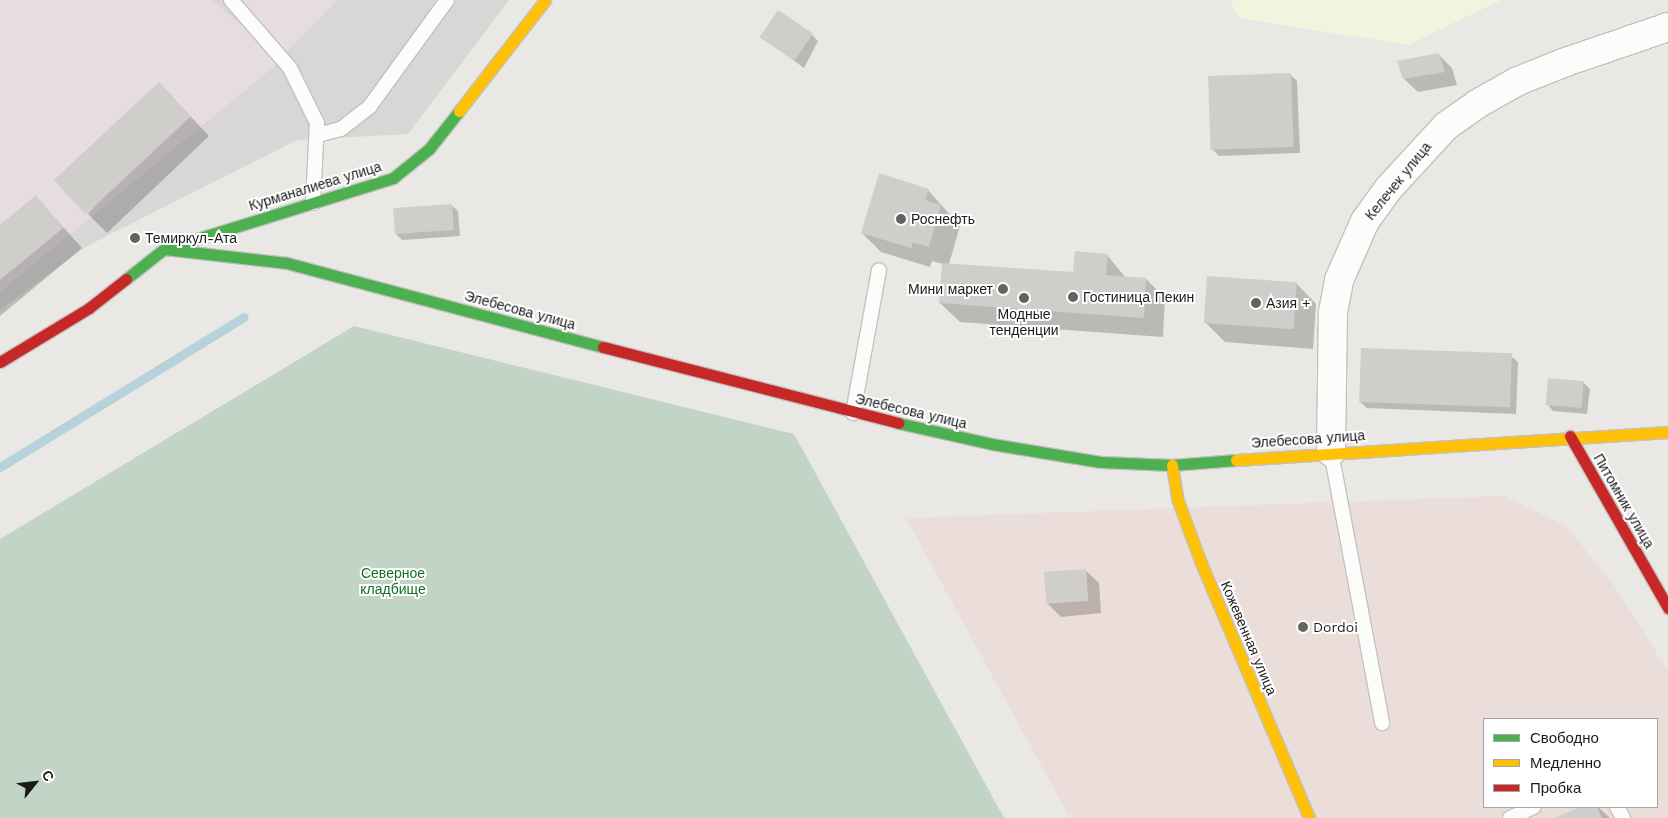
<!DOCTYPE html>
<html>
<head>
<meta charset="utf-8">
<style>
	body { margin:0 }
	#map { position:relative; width:1668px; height:818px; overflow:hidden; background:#e9e8e4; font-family:"Work Sans",sans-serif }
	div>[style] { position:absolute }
	.residential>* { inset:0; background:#d8d7d5 }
	.commercial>* { inset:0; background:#ebddd9 }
	.industrial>* { inset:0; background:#e7dce2 }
	.education>* { inset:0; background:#f2f4de }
	.cemetery>* { inset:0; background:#c2d4c5 }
	.shadow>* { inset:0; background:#0003 }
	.stream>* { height:9px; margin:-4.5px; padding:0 4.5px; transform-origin:4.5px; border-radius:4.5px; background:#b8d2db }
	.building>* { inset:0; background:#d0cecb; transform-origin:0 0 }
	.roads { filter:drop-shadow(1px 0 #c2c2c0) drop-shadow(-1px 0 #c2c2c0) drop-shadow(0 1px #c2c2c0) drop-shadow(0 -1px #c2c2c0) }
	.lane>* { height:14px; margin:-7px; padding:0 7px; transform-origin:7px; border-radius:7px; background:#fcfcfb }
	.street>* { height:28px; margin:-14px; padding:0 14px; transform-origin:14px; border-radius:14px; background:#fcfcfb }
	.fast>* { height:11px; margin:-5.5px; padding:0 5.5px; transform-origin:5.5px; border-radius:5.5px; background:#4caf50 }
	.slow>* { height:11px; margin:-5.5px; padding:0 5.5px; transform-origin:5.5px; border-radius:5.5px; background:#ffc107 }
	.jam>* { height:11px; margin:-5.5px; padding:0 5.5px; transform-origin:5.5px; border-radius:5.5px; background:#c62828 }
	.dots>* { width:14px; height:14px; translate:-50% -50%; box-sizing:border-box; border:2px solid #fff; border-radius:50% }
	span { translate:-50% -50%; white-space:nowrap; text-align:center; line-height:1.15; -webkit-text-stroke:4px #fff; paint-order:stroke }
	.street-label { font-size:14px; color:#1b1b1b }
	.poi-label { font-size:14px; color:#1b1b1b }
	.left { translate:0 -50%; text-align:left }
	.right { translate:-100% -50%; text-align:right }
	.park-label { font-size:14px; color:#117021 }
	.legend { position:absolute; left:1483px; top:718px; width:175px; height:90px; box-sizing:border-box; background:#fff; border:1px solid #a4a4a4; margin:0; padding:6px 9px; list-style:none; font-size:15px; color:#1b1b1b }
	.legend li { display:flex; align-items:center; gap:10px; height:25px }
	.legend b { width:25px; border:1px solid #a4a4a4 }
	.north { position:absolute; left:10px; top:758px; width:50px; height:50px; -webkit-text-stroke:4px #fff; paint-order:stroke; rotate:61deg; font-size:14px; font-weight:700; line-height:20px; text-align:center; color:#1b1b1b }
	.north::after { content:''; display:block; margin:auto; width:18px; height:22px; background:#1b1b1b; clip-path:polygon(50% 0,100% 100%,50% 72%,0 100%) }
</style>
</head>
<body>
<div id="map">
	<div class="residential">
		<div style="clip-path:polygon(0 0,509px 0,408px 134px,297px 140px,87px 246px,0 310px)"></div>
	</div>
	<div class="commercial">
		<div style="clip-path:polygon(evenodd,1504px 496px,1566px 526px,1613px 584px,1668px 671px,1668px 818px,1070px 818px,906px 518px,1504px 496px,1484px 719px,1657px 719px,1657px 807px,1484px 807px,1484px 719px)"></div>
	</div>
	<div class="industrial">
		<div style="clip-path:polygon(0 0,212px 0,282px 60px,0 292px)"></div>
		<div style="clip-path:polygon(224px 0,337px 0,285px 53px)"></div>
	</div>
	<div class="education">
		<div style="clip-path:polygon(1230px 0,1501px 0,1408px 45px,1239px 18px)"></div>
	</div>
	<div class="cemetery">
		<div style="clip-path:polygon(354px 326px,794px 434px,1004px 818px,0 818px,0 539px)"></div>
	</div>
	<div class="shadow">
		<div style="clip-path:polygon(812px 35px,818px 41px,804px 68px,763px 38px)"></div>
		<div style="clip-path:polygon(1438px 54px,1452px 68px,1457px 85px,1418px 92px,1404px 79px)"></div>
		<div style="clip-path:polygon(1290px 74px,1297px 81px,1300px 153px,1219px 156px,1213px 150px)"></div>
		<div style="clip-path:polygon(178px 103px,209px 136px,107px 233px,88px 214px)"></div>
		<div style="clip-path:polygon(928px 190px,960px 226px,949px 264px,1075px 274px,1107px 255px,1126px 278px,1146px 279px,1165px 298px,1163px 337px,960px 322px,940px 303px,943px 264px,932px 261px,930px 267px,881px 252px,862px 233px)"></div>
		<div style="clip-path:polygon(36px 197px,82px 248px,0 316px,0 226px)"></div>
		<div style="clip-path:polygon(451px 205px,458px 211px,460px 236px,402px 240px,396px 234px)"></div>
		<div style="clip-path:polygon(1297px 284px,1316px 304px,1313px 349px,1225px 342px,1205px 322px)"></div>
		<div style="clip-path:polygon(1511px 356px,1518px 362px,1516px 414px,1367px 408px,1360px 402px)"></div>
		<div style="clip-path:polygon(1583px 382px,1590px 389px,1587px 414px,1553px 411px,1547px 404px)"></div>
		<div style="clip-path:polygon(1085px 570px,1099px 583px,1101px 613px,1061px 617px,1048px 604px)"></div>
		<div style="clip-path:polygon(1583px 807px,1598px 807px,1610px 818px,1558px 818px)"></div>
	</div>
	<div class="stream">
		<div style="left:0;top:467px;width:286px;rotate:-31.6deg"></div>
	</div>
	<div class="building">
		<div style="left:778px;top:10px;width:42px;height:33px;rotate:34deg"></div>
		<div style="clip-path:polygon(1439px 53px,1445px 72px,1403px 79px,1397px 61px)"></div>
		<div style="left:1291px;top:73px;width:74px;height:83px;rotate:88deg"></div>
		<div style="left:159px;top:82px;width:47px;height:144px;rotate:47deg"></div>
		<div style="clip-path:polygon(879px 173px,929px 189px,925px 200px,941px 205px,929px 247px,913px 242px,911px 248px,861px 233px)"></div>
		<div style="clip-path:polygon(36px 195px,63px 228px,0 280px,0 225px)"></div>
		<div style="left:452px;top:204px;width:26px;height:59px;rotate:86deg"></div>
		<div style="clip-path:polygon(1075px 251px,1108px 254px,1106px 275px,1146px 278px,1144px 318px,939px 303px,942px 263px,1073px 272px)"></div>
		<div style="left:1207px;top:276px;width:90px;height:47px;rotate:4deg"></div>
		<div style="left:1361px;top:348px;width:151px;height:54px;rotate:2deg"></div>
		<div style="left:1548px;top:378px;width:36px;height:27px;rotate:5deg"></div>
		<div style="left:1086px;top:569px;width:32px;height:42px;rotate:86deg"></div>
		<div style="clip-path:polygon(1580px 807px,1597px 807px,1602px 818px,1555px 818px)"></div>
	</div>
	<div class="roads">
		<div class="lane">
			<div style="left:231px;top:0;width:90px;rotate:49.1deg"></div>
			<div style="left:290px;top:68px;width:61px;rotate:63.9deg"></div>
			<div style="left:317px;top:123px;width:80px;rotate:92.9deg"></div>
			<div style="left:318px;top:135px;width:24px;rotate:-15deg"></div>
			<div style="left:341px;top:129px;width:37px;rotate:-38deg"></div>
			<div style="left:370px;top:106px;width:131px;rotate:-54deg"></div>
			<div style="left:853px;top:413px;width:145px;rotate:-79.7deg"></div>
			<div style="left:1331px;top:452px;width:276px;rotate:79.3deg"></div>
			<div style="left:1617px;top:807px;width:13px;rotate:61deg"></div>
			<div style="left:1510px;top:818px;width:26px;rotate:-25deg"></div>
		</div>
		<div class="street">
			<div style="left:1331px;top:452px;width:140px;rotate:-89.2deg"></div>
			<div style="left:1333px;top:312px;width:33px;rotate:-79deg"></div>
			<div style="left:1339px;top:280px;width:64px;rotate:-66.2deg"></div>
			<div style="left:1365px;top:221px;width:41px;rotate:-54deg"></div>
			<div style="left:1389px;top:188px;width:84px;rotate:-47.4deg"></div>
			<div style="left:1446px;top:126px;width:38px;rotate:-35deg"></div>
			<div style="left:1477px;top:104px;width:47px;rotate:-29.3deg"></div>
			<div style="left:1518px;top:81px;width:48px;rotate:-21.8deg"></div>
			<div style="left:1563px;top:63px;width:111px;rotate:-18.9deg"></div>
		</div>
		<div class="fast">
			<div style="left:164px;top:249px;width:240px;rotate:-17.2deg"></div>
			<div style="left:393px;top:178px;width:46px;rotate:-38.9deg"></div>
			<div style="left:429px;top:149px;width:48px;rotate:-51.7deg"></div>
			<div style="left:126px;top:279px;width:48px;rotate:-38.3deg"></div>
			<div style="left:164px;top:249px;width:124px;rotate:6.5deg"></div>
			<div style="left:287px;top:263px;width:327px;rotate:14.9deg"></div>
			<div style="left:898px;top:423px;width:96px;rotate:12.6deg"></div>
			<div style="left:992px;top:444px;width:110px;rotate:9.4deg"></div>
			<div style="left:1101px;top:462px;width:71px;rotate:2.4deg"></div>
			<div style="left:1172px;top:465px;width:64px;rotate:-4.5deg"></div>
		</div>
		<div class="slow">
			<div style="left:459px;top:111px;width:140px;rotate:-52.2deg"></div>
			<div style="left:1236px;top:460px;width:433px;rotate:-3.7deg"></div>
			<div style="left:1172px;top:465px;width:36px;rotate:81deg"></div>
			<div style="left:1178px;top:501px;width:66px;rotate:69.6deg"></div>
			<div style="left:1201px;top:563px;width:277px;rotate:67deg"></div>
		</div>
		<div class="jam">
			<div style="left:603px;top:347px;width:305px;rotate:14.4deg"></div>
			<div style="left:0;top:362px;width:104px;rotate:-31.2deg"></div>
			<div style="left:89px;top:308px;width:47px;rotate:-38.1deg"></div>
			<div style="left:1570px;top:436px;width:198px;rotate:60.3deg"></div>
		</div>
	</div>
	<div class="dots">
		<div style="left:901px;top:219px;background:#636361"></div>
		<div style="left:135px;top:238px;background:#636361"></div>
		<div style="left:1003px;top:289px;background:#636361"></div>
		<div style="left:1073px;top:297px;background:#636361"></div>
		<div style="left:1024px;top:298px;background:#636361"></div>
		<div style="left:1256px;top:303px;background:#636361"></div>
		<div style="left:1303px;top:627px;background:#636361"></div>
	</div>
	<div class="street-label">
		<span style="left:1398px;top:181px;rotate:-51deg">Келечек улица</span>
		<span style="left:315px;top:186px;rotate:-17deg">Курманалиева улица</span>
		<span style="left:520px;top:310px;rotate:15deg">Элебесова улица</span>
		<span style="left:911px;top:411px;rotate:13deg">Элебесова улица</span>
		<span style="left:1308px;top:439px;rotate:-4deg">Элебесова улица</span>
		<span style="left:1624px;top:501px;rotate:60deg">Питомник улица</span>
		<span style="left:1249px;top:638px;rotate:67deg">Кожевенная улица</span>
	</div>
	<div class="poi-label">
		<span class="left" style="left:911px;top:219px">Роснефть</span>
		<span class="left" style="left:145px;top:238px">Темиркул-Ата</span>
		<span class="right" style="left:993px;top:289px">Мини маркет</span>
		<span class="left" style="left:1083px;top:297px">Гостиница Пекин</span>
		<span class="left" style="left:1266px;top:303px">Азия +</span>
		<span style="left:1024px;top:322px">Модные<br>тенденции</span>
		<span class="left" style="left:1313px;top:627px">Dordoi</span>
	</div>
	<div class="park-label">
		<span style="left:393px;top:581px">Северное<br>кладбище</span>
	</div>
	<ul class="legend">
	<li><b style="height:6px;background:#4caf50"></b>Свободно</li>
	<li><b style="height:6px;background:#ffc107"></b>Медленно</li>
	<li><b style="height:6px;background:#c62828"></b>Пробка</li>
	</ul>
	<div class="north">С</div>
</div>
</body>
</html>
